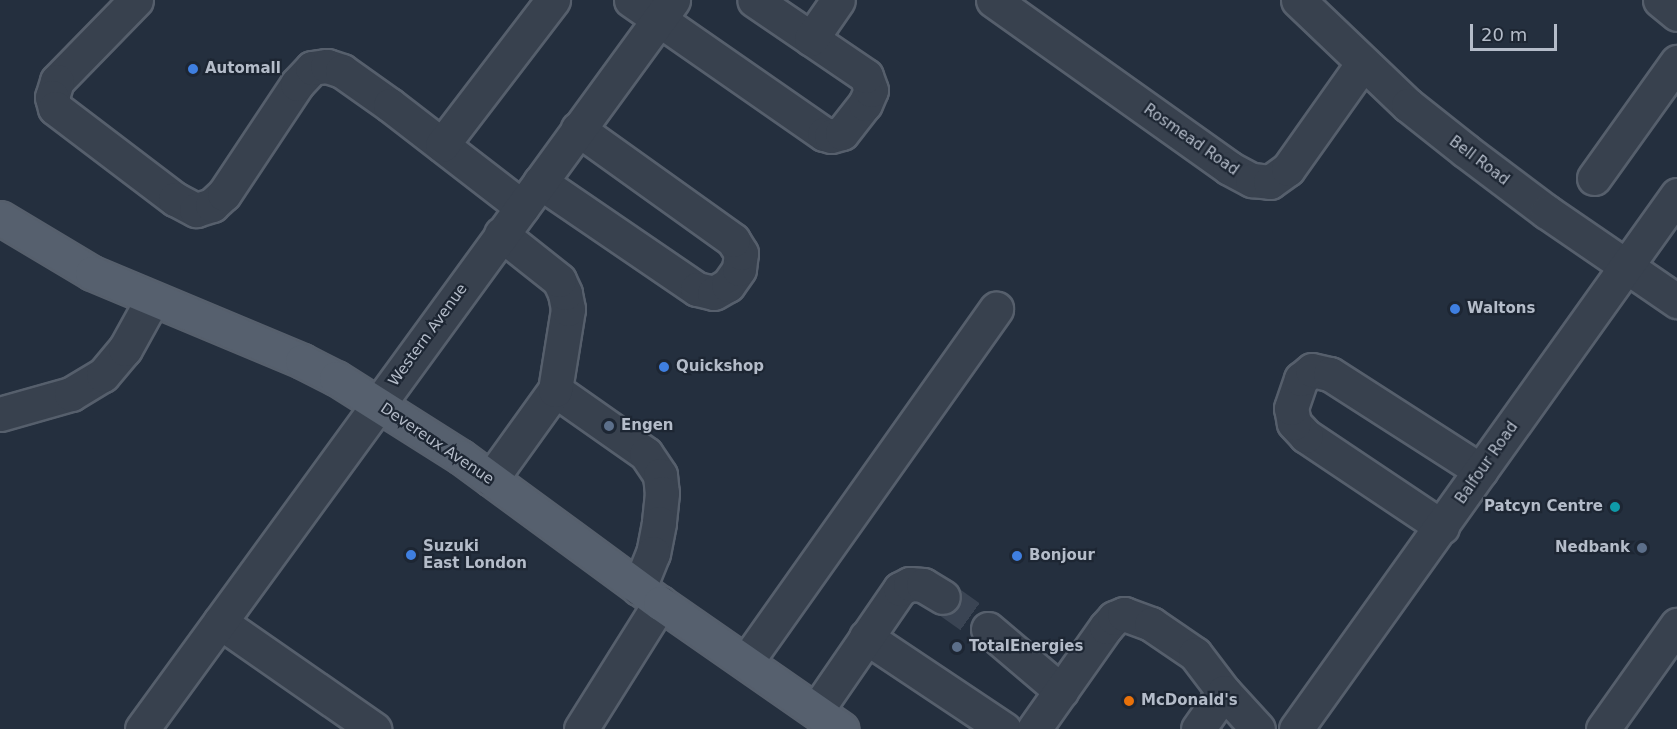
<!DOCTYPE html>
<html>
<head>
<meta charset="utf-8">
<style>
	body { margin:0 }
	#map { position:relative; width:1677px; height:729px; overflow:hidden; background:#242f3e; font-family:"DejaVu Sans",sans-serif }
	div>[style] { position:absolute }
	.minor-tunnel>* { height:33px; margin-top:-16.5px; transform-origin:0; background:repeating-linear-gradient(90deg,#3a4453 0 33px,transparent 0 49px) }
	.roads { filter:drop-shadow(2px 0 #565f6c) drop-shadow(-2px 0 #565f6c) drop-shadow(0 2px #565f6c) drop-shadow(0 -2px #565f6c) }
	.minor>* { height:33px; margin:-16.5px; padding:0 16.5px; transform-origin:16.5px; border-radius:16.5px; background:#38414e }
	.major>* { height:33px; margin:-16.5px; padding:0 16.5px; transform-origin:16.5px; border-radius:16.5px; background:#56606e }
	.dots>* { width:16px; height:16px; translate:-50% -50%; box-sizing:border-box; border:3px solid #1d2633; border-radius:50% }
	span { translate:-50% -50%; white-space:nowrap; text-align:center; line-height:1.15; -webkit-text-stroke:4.5px #1d2633; paint-order:stroke }
	.poi-label { font-size:15px; color:#b4bcc9; font-weight:700 }
	.left { translate:0 -50%; text-align:left }
	.right { translate:-100% -50%; text-align:right }
	.street-label { font-size:15px; color:#b4bcc9 }
	.scale { position:absolute; left:1470px; top:24px; width:87px; height:27px; box-sizing:border-box; border:3px solid #b4bcc9; border-top:0; padding-left:8px; font-size:18px; line-height:21px; white-space:nowrap; color:#b4bcc9; -webkit-text-stroke:4px #1d2633; paint-order:stroke }
</style>
</head>
<body>
<div id="map">
	<div class="minor-tunnel">
		<div style="left:943px;top:597px;width:55px;rotate:35.4deg"></div>
	</div>
	<div class="roads">
		<div class="minor">
			<div style="left:136px;top:0;width:113px;rotate:134.3deg"></div>
			<div style="left:57px;top:81px;width:17px;rotate:107deg"></div>
			<div style="left:52px;top:97px;width:11px;rotate:75deg"></div>
			<div style="left:55px;top:108px;width:151px;rotate:37.2deg"></div>
			<div style="left:175px;top:199px;width:24px;rotate:28deg"></div>
			<div style="left:196px;top:210px;width:17px;rotate:-17deg"></div>
			<div style="left:212px;top:205px;width:16px;rotate:-43deg"></div>
			<div style="left:224px;top:194px;width:132px;rotate:-56.4deg"></div>
			<div style="left:297px;top:84px;width:22px;rotate:-47deg"></div>
			<div style="left:312px;top:68px;width:15px;rotate:-8deg"></div>
			<div style="left:327px;top:66px;width:16px;rotate:18deg"></div>
			<div style="left:342px;top:71px;width:59px;rotate:35.3deg"></div>
			<div style="left:390px;top:105px;width:167px;rotate:37.7deg"></div>
			<div style="left:631px;top:0;width:235px;rotate:34.8deg"></div>
			<div style="left:824px;top:134px;width:7px;rotate:16deg"></div>
			<div style="left:831px;top:136px;width:11px;rotate:-15deg"></div>
			<div style="left:842px;top:133px;width:37px;rotate:-52deg"></div>
			<div style="left:865px;top:104px;width:15px;rotate:-67deg"></div>
			<div style="left:871px;top:90px;width:15px;rotate:-110deg"></div>
			<div style="left:866px;top:76px;width:135px;rotate:-145.8deg"></div>
			<div style="left:993px;top:0;width:290px;rotate:35.4deg"></div>
			<div style="left:1229px;top:168px;width:26px;rotate:28deg"></div>
			<div style="left:1252px;top:180px;width:18px;rotate:6deg"></div>
			<div style="left:1270px;top:182px;width:22px;rotate:-36deg"></div>
			<div style="left:1288px;top:169px;width:130px;rotate:-54.7deg"></div>
			<div style="left:1298px;top:0;width:152px;rotate:43.7deg"></div>
			<div style="left:1408px;top:105px;width:74px;rotate:38.4deg"></div>
			<div style="left:1466px;top:151px;width:101px;rotate:37deg"></div>
			<div style="left:1547px;top:212px;width:158px;rotate:34.4deg"></div>
			<div style="left:1660px;top:0;width:22px;rotate:39deg"></div>
			<div style="left:811px;top:39px;width:47px;rotate:-55.3deg"></div>
			<div style="left:442px;top:145px;width:183px;rotate:-52.6deg"></div>
			<div style="left:1594px;top:178px;width:143px;rotate:-54.4deg"></div>
			<div style="left:540px;top:182px;width:190px;rotate:34.3deg"></div>
			<div style="left:697px;top:289px;width:17px;rotate:13deg"></div>
			<div style="left:714px;top:293px;width:16px;rotate:-30deg"></div>
			<div style="left:728px;top:285px;width:19px;rotate:-55deg"></div>
			<div style="left:739px;top:269px;width:16px;rotate:-83deg"></div>
			<div style="left:741px;top:253px;width:15px;rotate:-122deg"></div>
			<div style="left:733px;top:240px;width:191px;rotate:-144.4deg"></div>
			<div style="left:555px;top:390px;width:111px;rotate:35.1deg"></div>
			<div style="left:646px;top:454px;width:25px;rotate:56deg"></div>
			<div style="left:660px;top:475px;width:18px;rotate:84deg"></div>
			<div style="left:662px;top:493px;width:30px;rotate:96deg"></div>
			<div style="left:659px;top:523px;width:31px;rotate:101deg"></div>
			<div style="left:653px;top:553px;width:38px;rotate:112deg"></div>
			<div style="left:0;top:414px;width:74px;rotate:-15.7deg"></div>
			<div style="left:71px;top:394px;width:37px;rotate:-31deg"></div>
			<div style="left:103px;top:375px;width:34px;rotate:-50deg"></div>
			<div style="left:125px;top:349px;width:56px;rotate:-61.1deg"></div>
			<div style="left:491px;top:479px;width:110px;rotate:-54.3deg"></div>
			<div style="left:555px;top:390px;width:82px;rotate:-80.9deg"></div>
			<div style="left:568px;top:309px;width:16px;rotate:-101deg"></div>
			<div style="left:565px;top:293px;width:14px;rotate:-115deg"></div>
			<div style="left:559px;top:280px;width:74px;rotate:-141.6deg"></div>
			<div style="left:1442px;top:527px;width:164px;rotate:-146.2deg"></div>
			<div style="left:1306px;top:436px;width:18px;rotate:-133deg"></div>
			<div style="left:1294px;top:423px;width:15px;rotate:-101deg"></div>
			<div style="left:1291px;top:408px;width:31px;rotate:-71deg"></div>
			<div style="left:1301px;top:379px;width:14px;rotate:-39deg"></div>
			<div style="left:1312px;top:370px;width:18px;rotate:13deg"></div>
			<div style="left:1330px;top:374px;width:179px;rotate:32.7deg"></div>
			<div style="left:220px;top:622px;width:188px;rotate:34.8deg"></div>
			<div style="left:988px;top:629px;width:96px;rotate:40.3deg"></div>
			<div style="left:866px;top:637px;width:166px;rotate:33.7deg"></div>
			<div style="left:746px;top:662px;width:433px;rotate:-54.7deg"></div>
			<div style="left:816px;top:711px;width:148px;rotate:-55.5deg"></div>
			<div style="left:900px;top:589px;width:11px;rotate:-27deg"></div>
			<div style="left:910px;top:584px;width:13px;rotate:4deg"></div>
			<div style="left:923px;top:585px;width:23px;rotate:31deg"></div>
			<div style="left:142px;top:729px;width:902px;rotate:-53.93deg"></div>
			<div style="left:581px;top:729px;width:149px;rotate:-57.9deg"></div>
			<div style="left:1034px;top:729px;width:125px;rotate:-54.8deg"></div>
			<div style="left:1106px;top:627px;width:12px;rotate:-48deg"></div>
			<div style="left:1114px;top:618px;width:11px;rotate:-22deg"></div>
			<div style="left:1124px;top:614px;width:29px;rotate:20deg"></div>
			<div style="left:1151px;top:624px;width:53px;rotate:34.3deg"></div>
			<div style="left:1195px;top:654px;width:48px;rotate:52.7deg"></div>
			<div style="left:1224px;top:692px;width:50px;rotate:47.4deg"></div>
			<div style="left:1198px;top:729px;width:45px;rotate:-54.9deg"></div>
			<div style="left:1296px;top:729px;width:656px;rotate:-54.49deg"></div>
			<div style="left:1603px;top:729px;width:128px;rotate:-54.6deg"></div>
		</div>
		<div class="major">
			<div style="left:0;top:218px;width:107px;rotate:30.9deg"></div>
			<div style="left:92px;top:273px;width:228px;rotate:22.7deg"></div>
			<div style="left:302px;top:361px;width:38px;rotate:27deg"></div>
			<div style="left:336px;top:378px;width:148px;rotate:32.3deg"></div>
			<div style="left:461px;top:457px;width:247px;rotate:36.3deg"></div>
			<div style="left:660px;top:603px;width:221px;rotate:34.8deg"></div>
		</div>
	</div>
	<div class="dots">
		<div style="left:193px;top:69px;background:#3f7fe0"></div>
		<div style="left:1455px;top:309px;background:#3f7fe0"></div>
		<div style="left:664px;top:367px;background:#3f7fe0"></div>
		<div style="left:609px;top:426px;background:#5c6f8a"></div>
		<div style="left:1615px;top:507px;background:#0f9aa8"></div>
		<div style="left:1642px;top:548px;background:#5c6f8a"></div>
		<div style="left:411px;top:555px;background:#3f7fe0"></div>
		<div style="left:1017px;top:556px;background:#3f7fe0"></div>
		<div style="left:957px;top:647px;background:#5c6f8a"></div>
		<div style="left:1129px;top:701px;background:#e8710a"></div>
	</div>
	<div class="poi-label">
		<span class="left" style="left:205px;top:69px">Automall</span>
		<span class="left" style="left:1467px;top:309px">Waltons</span>
		<span class="left" style="left:676px;top:367px">Quickshop</span>
		<span class="left" style="left:621px;top:426px">Engen</span>
		<span class="right" style="left:1603px;top:507px">Patcyn Centre</span>
		<span class="left" style="left:423px;top:555px">Suzuki<br>East London</span>
		<span class="right" style="left:1630px;top:548px">Nedbank</span>
		<span class="left" style="left:1029px;top:556px">Bonjour</span>
		<span class="left" style="left:969px;top:647px">TotalEnergies</span>
		<span class="left" style="left:1141px;top:701px">McDonald's</span>
	</div>
	<div class="street-label">
		<span style="left:1191px;top:140px;rotate:35deg">Rosmead Road</span>
		<span style="left:1479px;top:161px;rotate:37deg">Bell Road</span>
		<span style="left:428px;top:335px;rotate:-54deg">Western Avenue</span>
		<span style="left:437px;top:444px;rotate:34deg">Devereux Avenue</span>
		<span style="left:1487px;top:463px;rotate:-55deg">Balfour Road</span>
	</div>
	<div class="scale">20 m</div>
</div>
</body>
</html>
